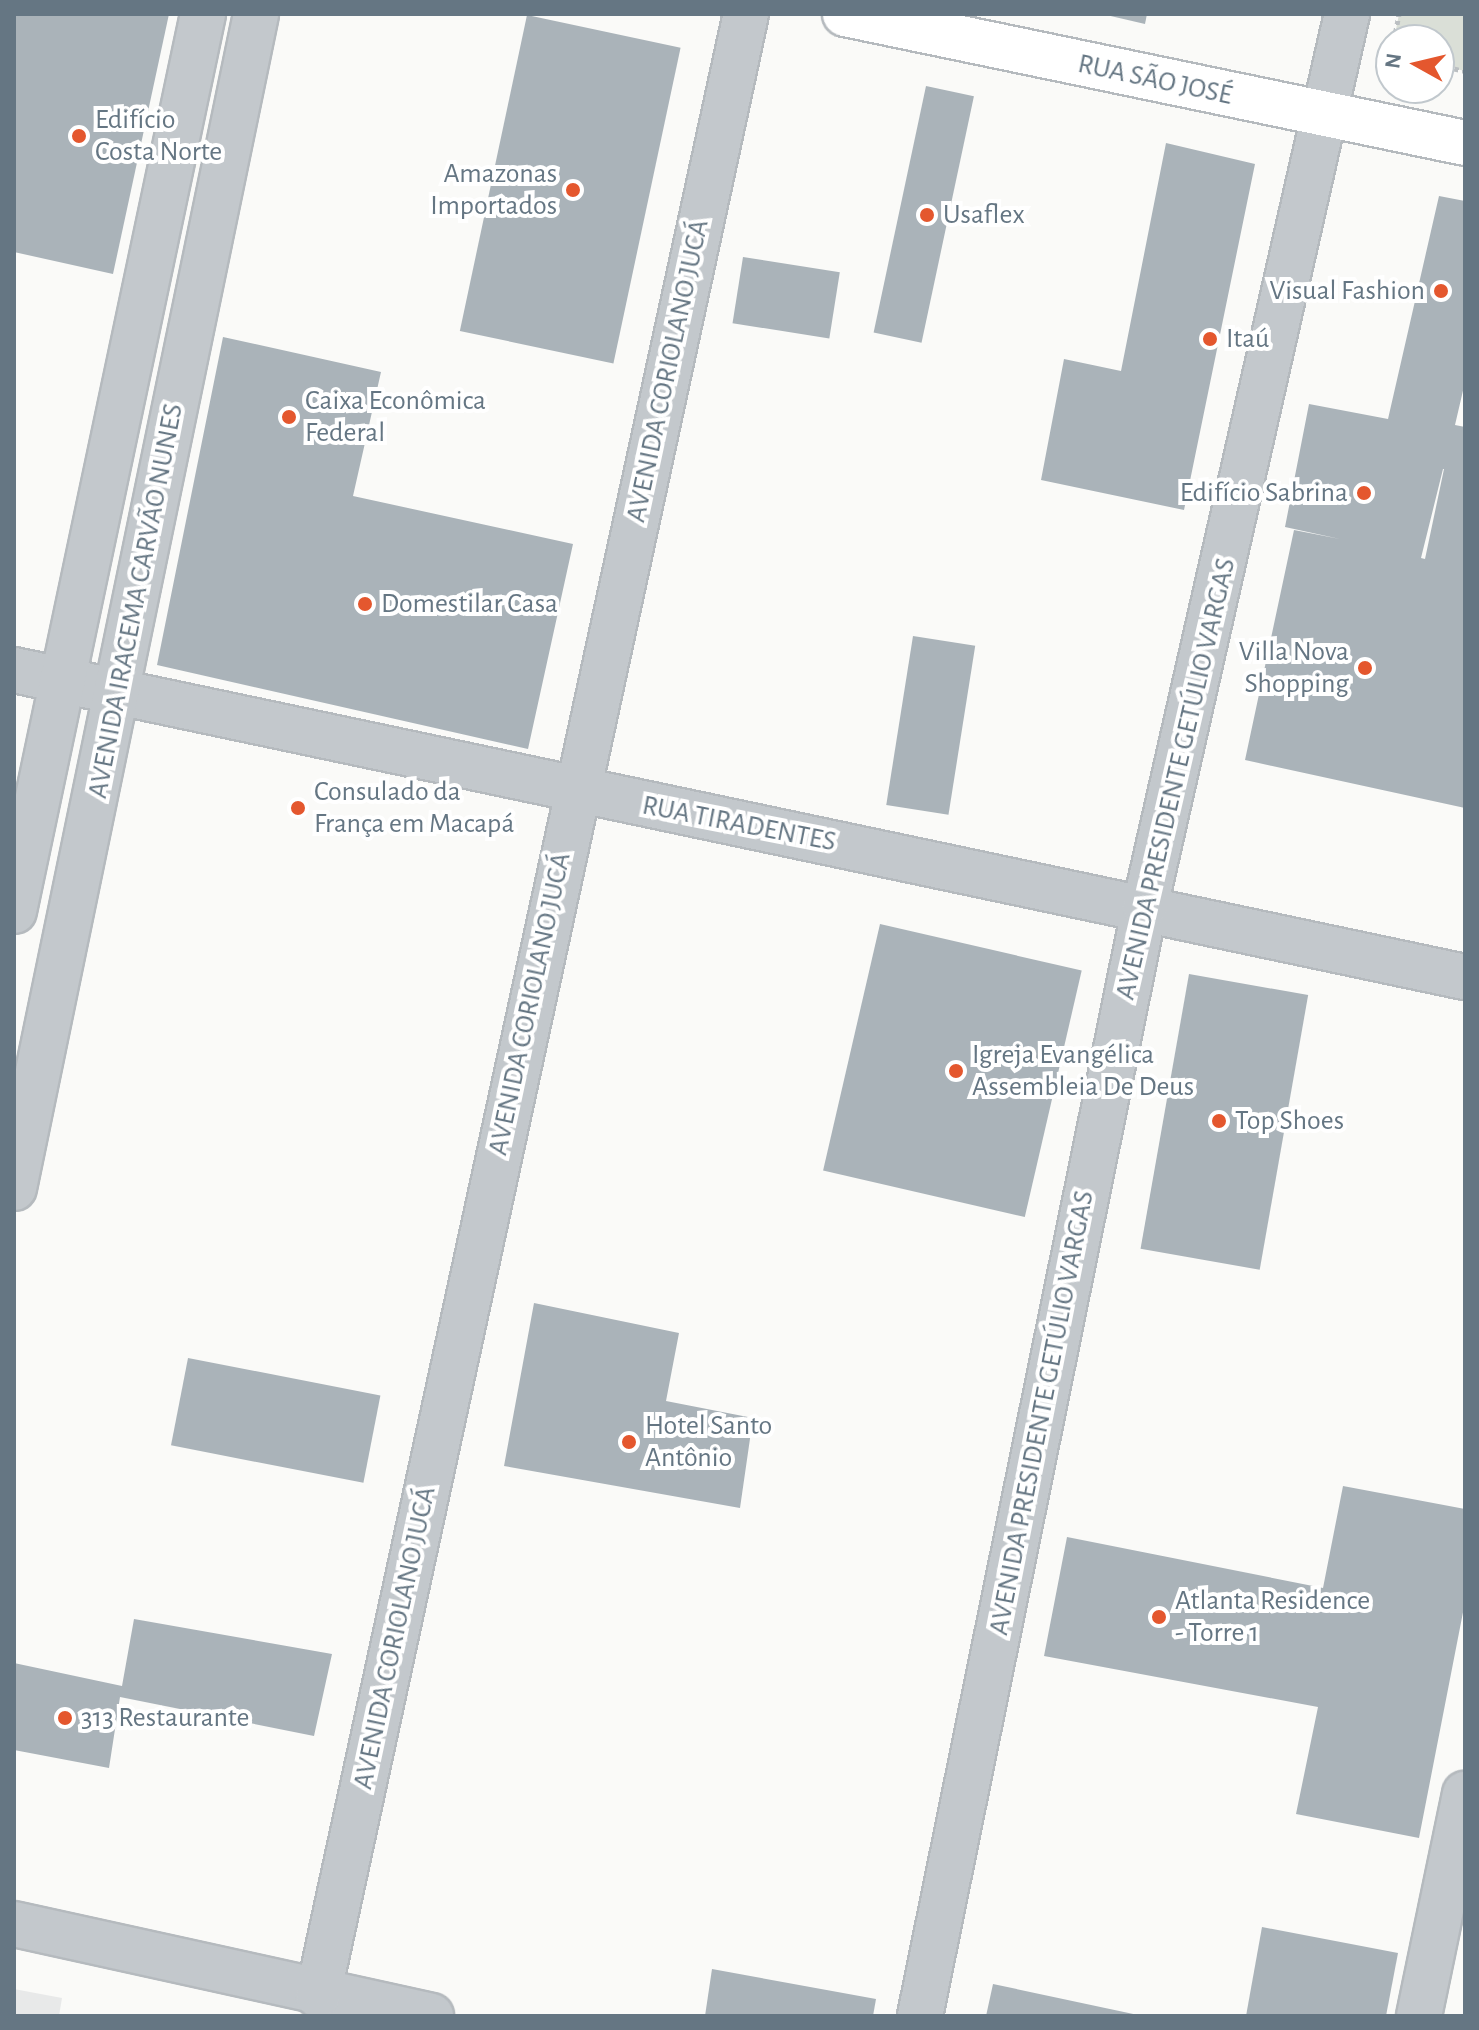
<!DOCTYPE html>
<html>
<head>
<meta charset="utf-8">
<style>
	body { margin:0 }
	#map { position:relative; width:1479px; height:2030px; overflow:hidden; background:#fafaf8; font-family:"Alegreya Sans",sans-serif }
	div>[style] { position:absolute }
	.built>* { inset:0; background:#e8e9e9 }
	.green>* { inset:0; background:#dadfd7 }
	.building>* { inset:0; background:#aab3b9; transform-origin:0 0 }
	.path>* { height:5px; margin-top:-2.5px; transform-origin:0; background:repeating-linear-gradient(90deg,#bbbfc2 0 4px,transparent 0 8px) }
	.roads { filter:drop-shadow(2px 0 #b5babe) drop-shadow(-2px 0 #b5babe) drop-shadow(0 2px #b5babe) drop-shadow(0 -2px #b5babe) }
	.minor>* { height:44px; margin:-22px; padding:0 22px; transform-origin:22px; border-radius:22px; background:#c3c8cc }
	.major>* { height:44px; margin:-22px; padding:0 22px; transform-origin:22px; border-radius:22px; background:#fff }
	.dots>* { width:22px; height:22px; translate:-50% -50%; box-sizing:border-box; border:4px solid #fff; border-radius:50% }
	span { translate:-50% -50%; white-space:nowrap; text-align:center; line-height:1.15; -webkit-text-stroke:8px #fff; paint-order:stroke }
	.street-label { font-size:28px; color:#657683 }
	.poi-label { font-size:28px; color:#657683 }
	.left { translate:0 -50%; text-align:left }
	.right { translate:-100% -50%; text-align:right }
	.frame { position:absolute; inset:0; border:16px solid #657683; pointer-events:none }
	.north { position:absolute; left:1375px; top:24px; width:80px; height:80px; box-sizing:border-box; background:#fff; border:2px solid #c1c8cd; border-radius:50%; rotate:278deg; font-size:22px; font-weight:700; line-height:32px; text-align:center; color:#657683 }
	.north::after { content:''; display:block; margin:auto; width:28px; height:36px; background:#e4572e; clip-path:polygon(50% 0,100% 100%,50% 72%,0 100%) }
</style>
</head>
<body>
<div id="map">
	<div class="built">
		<div style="clip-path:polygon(14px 1989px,62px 1998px,59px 2016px,14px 2016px)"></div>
	</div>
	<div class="green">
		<div style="clip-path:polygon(1399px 14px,1465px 14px,1465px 71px,1439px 65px,1439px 40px,1394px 40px)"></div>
	</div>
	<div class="building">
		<div style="clip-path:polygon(15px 14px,169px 14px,113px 274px,14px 252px)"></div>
		<div style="clip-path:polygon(1102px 14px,1147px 14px,1145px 24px)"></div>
		<div style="left:527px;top:15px;width:157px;height:323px;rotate:12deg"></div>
		<div style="left:926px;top:86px;width:49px;height:252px;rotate:12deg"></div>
		<div style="clip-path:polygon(1166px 143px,1255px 164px,1184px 510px,1041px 480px,1064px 359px,1121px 371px)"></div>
		<div style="clip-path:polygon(evenodd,1439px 196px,1465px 201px,1465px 382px,1455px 425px,1465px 427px,1465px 808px,1245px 760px,1294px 530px,1340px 539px,1285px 527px,1309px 404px,1388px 419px,1439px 196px,1443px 469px,1444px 469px,1425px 559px,1421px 558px,1443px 469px)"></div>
		<div style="left:743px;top:257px;width:98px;height:67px;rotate:9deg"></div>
		<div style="clip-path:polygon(223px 337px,381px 372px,353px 496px,573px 544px,528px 749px,157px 665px)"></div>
		<div style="left:913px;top:636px;width:63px;height:171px;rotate:9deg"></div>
		<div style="left:880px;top:924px;width:207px;height:253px;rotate:13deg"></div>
		<div style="left:1189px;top:974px;width:121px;height:279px;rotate:10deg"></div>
		<div style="clip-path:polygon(534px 1303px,679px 1333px,666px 1401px,753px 1418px,740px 1508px,504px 1466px)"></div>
		<div style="left:188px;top:1358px;width:196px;height:89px;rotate:11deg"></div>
		<div style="clip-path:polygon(1343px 1486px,1465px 1509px,1465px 1602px,1419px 1838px,1296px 1814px,1318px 1707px,1044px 1656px,1067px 1537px,1323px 1588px)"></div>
		<div style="clip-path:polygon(134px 1619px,332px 1654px,314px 1736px,120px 1697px,109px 1768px,14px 1750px,14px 1663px,122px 1686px)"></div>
		<div style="clip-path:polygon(1262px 1927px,1398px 1953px,1386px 2016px,1246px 2016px)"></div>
		<div style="clip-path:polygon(712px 1969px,876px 1999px,873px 2016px,705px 2016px)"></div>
		<div style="clip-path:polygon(993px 1984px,1138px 2015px,1138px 2016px,986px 2016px)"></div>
	</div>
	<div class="path">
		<div style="left:1394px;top:40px;width:26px;rotate:-79deg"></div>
		<div style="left:1391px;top:52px;width:3px;rotate:90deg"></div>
		<div style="left:1439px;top:65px;width:27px;rotate:13deg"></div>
	</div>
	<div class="roads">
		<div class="minor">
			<div style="left:14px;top:670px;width:1483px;rotate:11.95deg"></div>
			<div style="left:14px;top:911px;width:917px;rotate:-78.1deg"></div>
			<div style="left:14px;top:1188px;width:1199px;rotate:-78.35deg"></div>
			<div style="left:14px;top:1924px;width:427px;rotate:12.4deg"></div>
			<div style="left:318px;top:1995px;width:2027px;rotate:-77.81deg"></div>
			<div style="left:920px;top:2016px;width:1133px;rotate:-78.54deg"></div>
			<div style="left:1145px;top:906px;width:915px;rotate:-77.24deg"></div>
			<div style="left:1419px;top:2016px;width:227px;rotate:-78.3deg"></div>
		</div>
		<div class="major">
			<div style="left:845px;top:14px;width:633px;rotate:11.75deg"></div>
		</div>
	</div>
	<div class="dots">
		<div style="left:79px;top:136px;background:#e4572e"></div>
		<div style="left:573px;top:190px;background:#e4572e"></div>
		<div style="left:927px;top:215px;background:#e4572e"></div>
		<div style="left:1441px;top:291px;background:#e4572e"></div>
		<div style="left:1210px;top:339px;background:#e4572e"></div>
		<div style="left:289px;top:417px;background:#e4572e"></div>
		<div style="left:1364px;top:493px;background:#e4572e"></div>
		<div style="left:365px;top:604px;background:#e4572e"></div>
		<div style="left:1365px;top:668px;background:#e4572e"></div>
		<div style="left:298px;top:808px;background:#e4572e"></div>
		<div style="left:956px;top:1071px;background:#e4572e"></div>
		<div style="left:1219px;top:1121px;background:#e4572e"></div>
		<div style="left:629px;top:1442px;background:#e4572e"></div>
		<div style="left:1159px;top:1617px;background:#e4572e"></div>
		<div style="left:65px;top:1718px;background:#e4572e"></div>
	</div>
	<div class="street-label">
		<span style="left:1155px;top:80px;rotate:12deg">RUA SÃO JOSÉ</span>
		<span style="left:668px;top:371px;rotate:-78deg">AVENIDA CORIOLANO JUCÁ</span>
		<span style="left:136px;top:601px;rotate:-79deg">AVENIDA IRACEMA CARVÃO NUNES</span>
		<span style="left:1176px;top:779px;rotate:-77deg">AVENIDA PRESIDENTE GETÚLIO VARGAS</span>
		<span style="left:739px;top:824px;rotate:11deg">RUA TIRADENTES</span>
		<span style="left:530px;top:1004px;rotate:-78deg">AVENIDA CORIOLANO JUCÁ</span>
		<span style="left:1042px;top:1413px;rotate:-79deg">AVENIDA PRESIDENTE GETÚLIO VARGAS</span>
		<span style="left:395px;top:1638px;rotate:-78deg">AVENIDA CORIOLANO JUCÁ</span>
	</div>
	<div class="poi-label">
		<span class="left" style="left:95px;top:136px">Edifício<br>Costa Norte</span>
		<span class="right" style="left:557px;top:190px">Amazonas<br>Importados</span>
		<span class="left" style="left:943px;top:215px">Usaflex</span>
		<span class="right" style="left:1425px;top:291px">Visual Fashion</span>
		<span class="left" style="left:1226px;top:339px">Itaú</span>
		<span class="left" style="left:305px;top:417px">Caixa Econômica<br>Federal</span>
		<span class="right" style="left:1348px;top:493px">Edifício Sabrina</span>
		<span class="left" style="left:381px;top:604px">Domestilar Casa</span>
		<span class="right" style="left:1349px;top:668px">Villa Nova<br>Shopping</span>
		<span class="left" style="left:314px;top:808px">Consulado da<br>França em Macapá</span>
		<span class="left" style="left:972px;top:1071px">Igreja Evangélica<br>Assembleia De Deus</span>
		<span class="left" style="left:1235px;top:1121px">Top Shoes</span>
		<span class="left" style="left:645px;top:1442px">Hotel Santo<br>Antônio</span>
		<span class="left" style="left:1175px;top:1617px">Atlanta Residence<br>- Torre 1</span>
		<span class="left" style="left:81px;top:1718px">313 Restaurante</span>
	</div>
	<div class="frame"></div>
	<div class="north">N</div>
</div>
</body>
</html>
